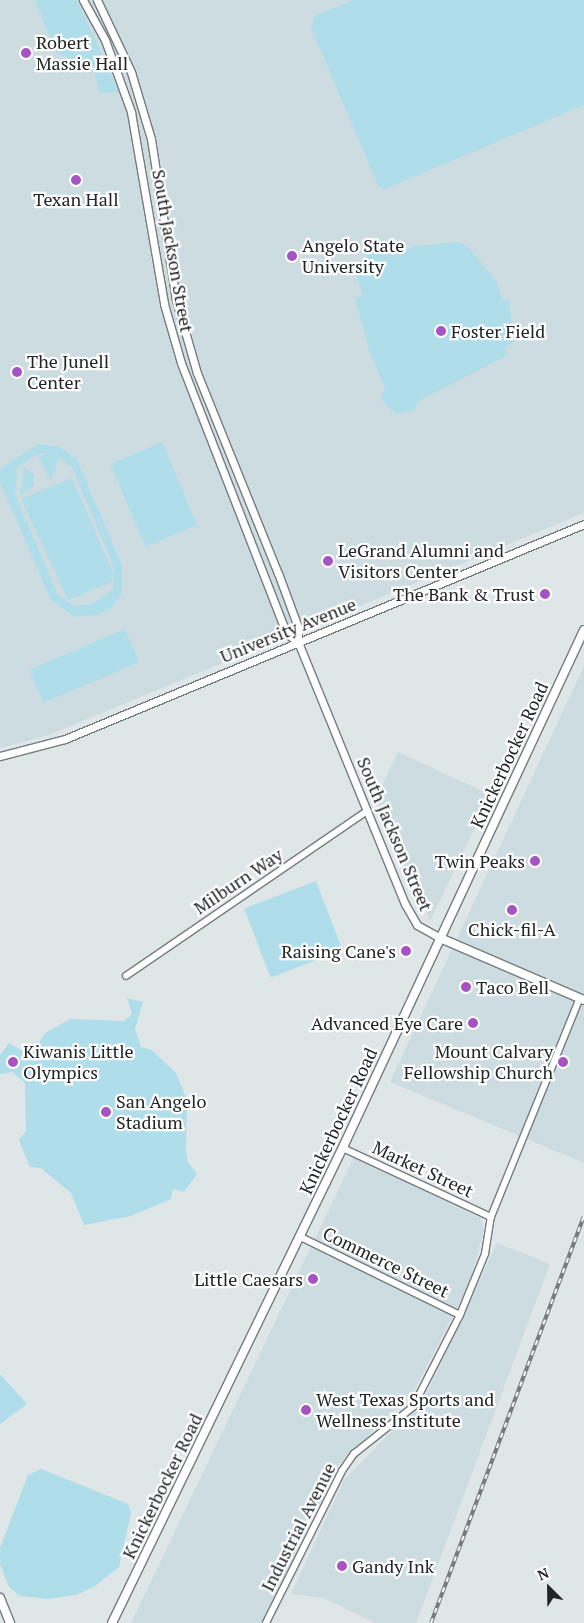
<!DOCTYPE html>
<html>
<head>
<meta charset="utf-8">
<style>
	body { margin:0 }
	#map { position:relative; width:584px; height:1623px; overflow:hidden; background:#dfe6e8; font-family:"PT Serif",serif }
	div>[style] { position:absolute }
	.built>* { inset:0; background:#cddce0 }
	.green>* { inset:0; background:#afdeea; transform-origin:0 0 }
	.roads { filter:drop-shadow(1px 0 #747b7c) drop-shadow(-1px 0 #747b7c) drop-shadow(0 1px #747b7c) drop-shadow(0 -1px #747b7c) }
	.minor>* { height:5.5px; margin:-2.75px; padding:0 2.75px; transform-origin:2.75px; border-radius:2.75px; background:#fff }
	.tertiary>* { height:7px; margin:-3.5px; padding:0 3.5px; transform-origin:3.5px; border-radius:3.5px; background:#fff }
	.secondary>* { height:8px; margin:-4px; padding:0 4px; transform-origin:4px; border-radius:4px; background:#fff }
	.rail>* { height:4px; margin-top:-2px; transform-origin:0; background:repeating-linear-gradient(90deg,#fff 0 5.5px,#767b7c 0 11px); box-sizing:border-box; border-block:1px solid #767b7c }
	.dots>* { width:14px; height:14px; translate:-50% -50%; box-sizing:border-box; border:2px solid #fff; border-radius:50% }
	span { translate:-50% -50%; white-space:nowrap; text-align:center; line-height:1.15; -webkit-text-stroke:4.5px #fff; paint-order:stroke }
	.poi-label { font-size:18px; color:#222526 }
	.left { translate:0 -50%; text-align:left }
	.right { translate:-100% -50%; text-align:right }
	.street-label { font-size:18px; color:#222526 }
	.north { position:absolute; left:524px; top:1563px; width:50px; height:50px; -webkit-text-stroke:4px #fff; paint-order:stroke; rotate:337deg; font-size:14px; font-weight:700; line-height:20px; text-align:center; color:#222526 }
	.north::after { content:''; display:block; margin:auto; width:18px; height:22px; background:#222526; clip-path:polygon(50% 0,100% 100%,50% 72%,0 100%) }
</style>
</head>
<body>
<div id="map">
	<div class="built">
		<div style="clip-path:polygon(0 0,584px 0,584px 513px,49px 735px,0 748px)"></div>
		<div style="clip-path:polygon(584px 666px,584px 1163px,390px 1082px)"></div>
		<div style="clip-path:polygon(398px 752px,491px 795px,430px 921px,375px 801px)"></div>
		<div style="clip-path:polygon(354px 1157px,480px 1218px,484px 1230px,469px 1285px,414px 1391px,340px 1463px,262px 1623px,131px 1623px)"></div>
		<div style="clip-path:polygon(497px 1243px,550px 1264px,416px 1623px,375px 1623px,324px 1598px,291px 1594px,344px 1480px,425px 1397px)"></div>
	</div>
	<div class="green">
		<div style="clip-path:polygon(35px 0,77px 0,119px 92px,99px 93px,93px 65px,85px 66px,56px 52px)"></div>
		<div style="clip-path:polygon(353px 0,584px 0,584px 105px,385px 189px,378px 186px,311px 27px,315px 16px)"></div>
		<div style="clip-path:polygon(384px 239px,393px 256px,414px 246px,459px 242px,468px 247px,497px 282px,503px 301px,509px 300px,512px 324px,521px 338px,504px 348px,508px 355px,420px 400px,414px 410px,395px 414px,381px 399px,385px 387px,370px 353px,355px 298px,363px 296px,356px 275px,373px 269px,363px 250px)"></div>
		<div style="left:162px;top:442px;width:90px;height:56px;rotate:67deg"></div>
		<div style="clip-path:polygon(evenodd,38px 444px,60px 447px,77px 460px,122px 565px,122px 593px,111px 608px,98px 615px,75px 617px,51px 600px,0 482px,0 469px,38px 444px,39px 453px,58px 456px,72px 467px,114px 567px,113px 590px,92px 604px,73px 606px,58px 595px,15px 495px,17px 468px,39px 453px)"></div>
		<div style="clip-path:polygon(49px 454px,59px 457px,51px 481px,38px 457px)"></div>
		<div style="clip-path:polygon(24px 466px,34px 475px,34px 485px,20px 496px)"></div>
		<div style="clip-path:polygon(72px 478px,113px 573px,112px 582px,68px 600px,21px 499px)"></div>
		<div style="left:125px;top:629px;width:36px;height:104px;rotate:67deg"></div>
		<div style="left:316px;top:881px;width:74px;height:77px;rotate:69deg"></div>
		<div style="clip-path:polygon(127px 998px,143px 1002px,135px 1029px,141px 1047px,152px 1050px,176px 1073px,187px 1100px,186px 1150px,188px 1162px,197px 1174px,184px 1192px,173px 1189px,171px 1199px,131px 1216px,84px 1225px,71px 1193px,41px 1168px,30px 1167px,19px 1140px,26px 1131px,25px 1083px,12px 1072px,0 1074px,0 1055px,9px 1043px,31px 1056px,45px 1033px,71px 1019px,124px 1021px,132px 1014px)"></div>
		<div style="clip-path:polygon(0 1374px,27px 1404px,0 1424px)"></div>
		<div style="clip-path:polygon(41px 1469px,128px 1504px,131px 1513px,119px 1567px,95px 1586px,76px 1595px,48px 1599px,20px 1596px,9px 1587px,0 1564px,0 1548px,28px 1475px)"></div>
	</div>
	<div class="roads">
		<div class="minor">
			<div style="left:126px;top:976px;width:292px;rotate:-34.4deg"></div>
			<div style="left:343px;top:1148px;width:163px;rotate:25deg"></div>
			<div style="left:299px;top:1236px;width:179px;rotate:26.1deg"></div>
			<div style="left:266px;top:1623px;width:170px;rotate:-63.4deg"></div>
			<div style="left:342px;top:1471px;width:21px;rotate:-55deg"></div>
			<div style="left:354px;top:1454px;width:75px;rotate:-38.5deg"></div>
			<div style="left:413px;top:1407px;width:103px;rotate:-62.9deg"></div>
			<div style="left:460px;top:1315px;width:66px;rotate:-67.7deg"></div>
			<div style="left:485px;top:1254px;width:37px;rotate:-81deg"></div>
			<div style="left:491px;top:1217px;width:236px;rotate:-67.9deg"></div>
		</div>
		<div class="tertiary">
			<div style="left:83px;top:0;width:46px;rotate:61.2deg"></div>
			<div style="left:105px;top:40px;width:77px;rotate:70.1deg"></div>
			<div style="left:131px;top:112px;width:195px;rotate:80.2deg"></div>
			<div style="left:164px;top:304px;width:61px;rotate:73.9deg"></div>
			<div style="left:181px;top:363px;width:290px;rotate:68.7deg"></div>
			<div style="left:286px;top:633px;width:15px;rotate:37deg"></div>
			<div style="left:97px;top:0;width:80px;rotate:64.7deg"></div>
			<div style="left:131px;top:72px;width:70px;rotate:73.4deg"></div>
			<div style="left:151px;top:139px;width:163px;rotate:81.2deg"></div>
			<div style="left:176px;top:300px;width:76px;rotate:74deg"></div>
			<div style="left:197px;top:373px;width:216px;rotate:68deg"></div>
			<div style="left:278px;top:573px;width:58px;rotate:69.7deg"></div>
			<div style="left:298px;top:627px;width:15px;rotate:90deg"></div>
			<div style="left:298px;top:642px;width:283px;rotate:67.8deg"></div>
			<div style="left:405px;top:904px;width:24px;rotate:60deg"></div>
			<div style="left:417px;top:925px;width:26px;rotate:29deg"></div>
			<div style="left:0;top:756px;width:67px;rotate:-14.7deg"></div>
			<div style="left:65px;top:739px;width:562px;rotate:-22.5deg"></div>
		</div>
		<div class="secondary">
			<div style="left:440px;top:938px;width:157px;rotate:23.3deg"></div>
			<div style="left:0;top:1598px;width:27px;rotate:68deg"></div>
			<div style="left:112px;top:1623px;width:531px;rotate:-64.11deg"></div>
			<div style="left:344px;top:1145px;width:568px;rotate:-65.01deg"></div>
		</div>
	</div>
	<div class="rail">
		<div style="left:431px;top:1623px;width:434px;rotate:-69.4deg"></div>
	</div>
	<div class="dots">
		<div style="left:26px;top:53px;background:#a754c3"></div>
		<div style="left:76px;top:180px;background:#a754c3"></div>
		<div style="left:292px;top:256px;background:#a754c3"></div>
		<div style="left:441px;top:331px;background:#a754c3"></div>
		<div style="left:17px;top:372px;background:#a754c3"></div>
		<div style="left:328px;top:561px;background:#a754c3"></div>
		<div style="left:545px;top:594px;background:#a754c3"></div>
		<div style="left:535px;top:861px;background:#a754c3"></div>
		<div style="left:512px;top:910px;background:#a754c3"></div>
		<div style="left:406px;top:951px;background:#a754c3"></div>
		<div style="left:466px;top:987px;background:#a754c3"></div>
		<div style="left:473px;top:1023px;background:#a754c3"></div>
		<div style="left:13px;top:1062px;background:#a754c3"></div>
		<div style="left:563px;top:1062px;background:#a754c3"></div>
		<div style="left:106px;top:1112px;background:#a754c3"></div>
		<div style="left:313px;top:1279px;background:#a754c3"></div>
		<div style="left:306px;top:1410px;background:#a754c3"></div>
		<div style="left:342px;top:1566px;background:#a754c3"></div>
	</div>
	<div class="poi-label">
		<span class="left" style="left:36px;top:53px">Robert<br>Massie Hall</span>
		<span style="left:76px;top:199px">Texan Hall</span>
		<span class="left" style="left:302px;top:256px">Angelo State<br>University</span>
		<span class="left" style="left:451px;top:331px">Foster Field</span>
		<span class="left" style="left:27px;top:372px">The Junell<br>Center</span>
		<span class="left" style="left:338px;top:561px">LeGrand Alumni and<br>Visitors Center</span>
		<span class="right" style="left:535px;top:594px">The Bank &amp; Trust</span>
		<span class="right" style="left:525px;top:861px">Twin Peaks</span>
		<span style="left:512px;top:929px">Chick-fil-A</span>
		<span class="right" style="left:396px;top:951px">Raising Cane's</span>
		<span class="left" style="left:476px;top:987px">Taco Bell</span>
		<span class="right" style="left:463px;top:1023px">Advanced Eye Care</span>
		<span class="left" style="left:23px;top:1062px">Kiwanis Little<br>Olympics</span>
		<span class="right" style="left:553px;top:1062px">Mount Calvary<br>Fellowship Church</span>
		<span class="left" style="left:116px;top:1112px">San Angelo<br>Stadium</span>
		<span class="right" style="left:303px;top:1279px">Little Caesars</span>
		<span class="left" style="left:316px;top:1410px">West Texas Sports and<br>Wellness Institute</span>
		<span class="left" style="left:352px;top:1566px">Gandy Ink</span>
	</div>
	<div class="street-label">
		<span style="left:173px;top:251px;rotate:80deg">South Jackson Street</span>
		<span style="left:288px;top:630px;rotate:-22deg">University Avenue</span>
		<span style="left:509px;top:755px;rotate:-65deg">Knickerbocker Road</span>
		<span style="left:395px;top:834px;rotate:67deg">South Jackson Street</span>
		<span style="left:238px;top:881px;rotate:-34deg">Milburn Way</span>
		<span style="left:338px;top:1121px;rotate:-65deg">Knickerbocker Road</span>
		<span style="left:423px;top:1169px;rotate:25deg">Market Street</span>
		<span style="left:386px;top:1262px;rotate:26deg">Commerce Street</span>
		<span style="left:162px;top:1486px;rotate:-64deg">Knickerbocker Road</span>
		<span style="left:298px;top:1527px;rotate:-63deg">Industrial Avenue</span>
	</div>
	<div class="north">N</div>
</div>
</body>
</html>
